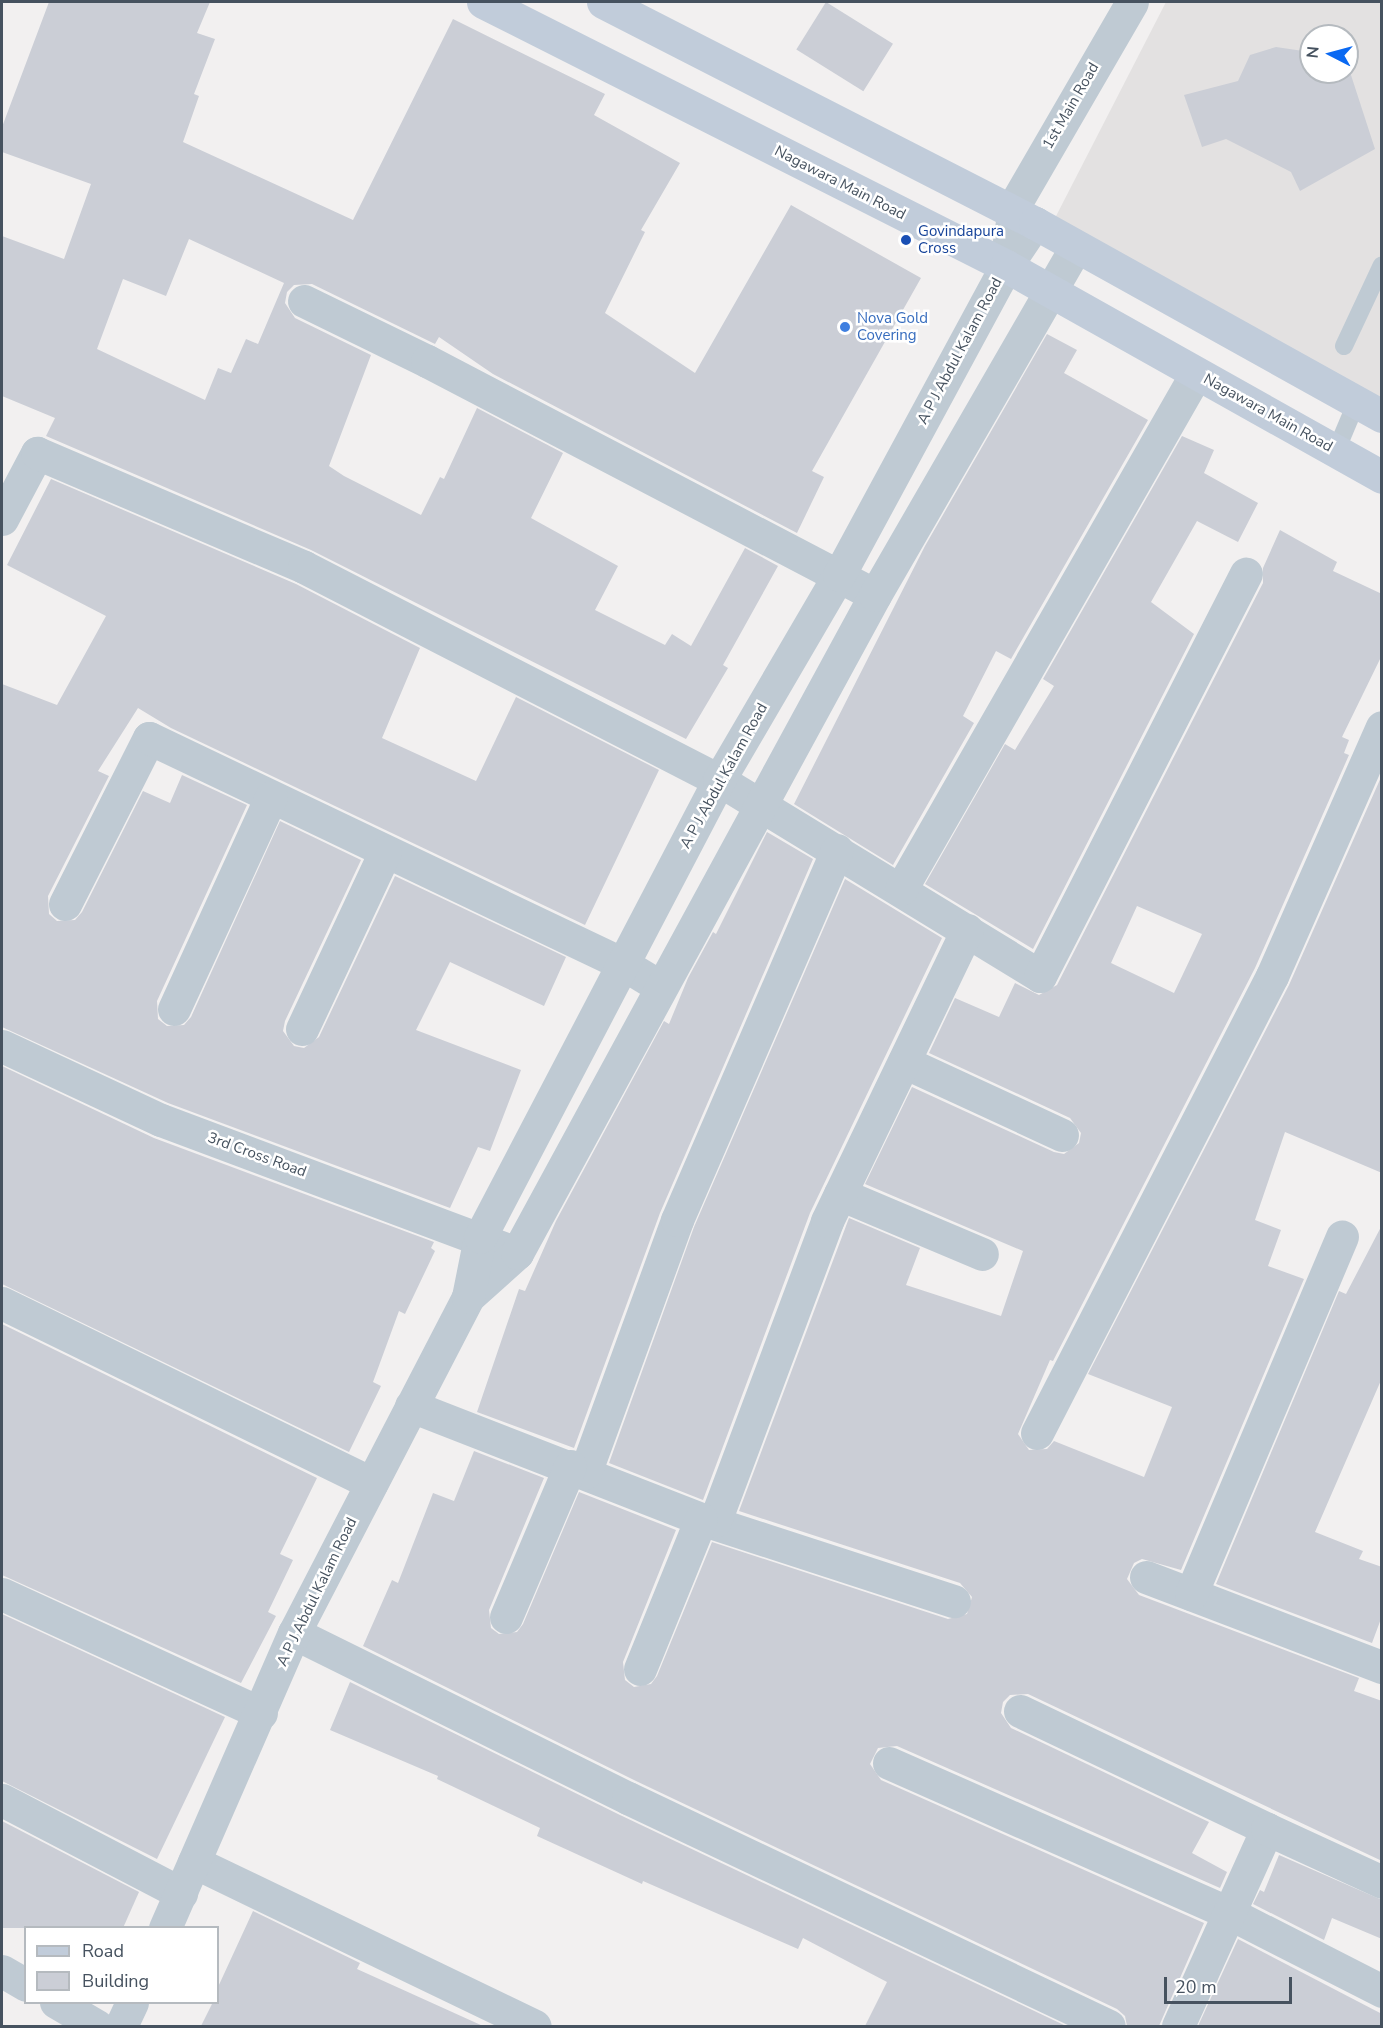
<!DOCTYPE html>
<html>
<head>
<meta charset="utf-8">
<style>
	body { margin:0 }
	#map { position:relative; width:1383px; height:2028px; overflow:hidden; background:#f2f0f0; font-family:"Nunito Sans",sans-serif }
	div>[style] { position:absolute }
	.education>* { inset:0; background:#e3e1e1 }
	.building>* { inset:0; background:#cbced6; transform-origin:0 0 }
	.service>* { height:18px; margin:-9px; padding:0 9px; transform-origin:9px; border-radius:9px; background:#bfcad3 }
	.minor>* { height:33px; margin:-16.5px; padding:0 16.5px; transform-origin:16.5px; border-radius:16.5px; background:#bfcad3 }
	.tertiary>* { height:33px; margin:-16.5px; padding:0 16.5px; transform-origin:16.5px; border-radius:16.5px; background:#bfcad3 }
	.secondary>* { height:33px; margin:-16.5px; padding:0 16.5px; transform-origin:16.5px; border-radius:16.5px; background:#c1ccda }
	.dots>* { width:16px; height:16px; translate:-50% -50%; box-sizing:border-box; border:3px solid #fff; border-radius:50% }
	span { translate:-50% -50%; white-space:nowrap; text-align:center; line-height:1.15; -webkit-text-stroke:5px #fff; paint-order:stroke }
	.street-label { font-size:15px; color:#46525f }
	.transit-label { font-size:15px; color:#164399 }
	.left { translate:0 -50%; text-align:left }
	.shop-label { font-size:15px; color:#366cbe }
	.frame { position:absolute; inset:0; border:3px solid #46525f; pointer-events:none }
	.legend { position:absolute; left:24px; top:1926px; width:195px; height:78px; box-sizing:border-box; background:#fff; border:2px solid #b5babf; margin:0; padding:8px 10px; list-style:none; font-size:18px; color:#46525f }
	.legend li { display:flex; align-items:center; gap:12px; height:30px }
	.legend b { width:30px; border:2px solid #b5babf }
	.north { position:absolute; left:1299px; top:24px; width:60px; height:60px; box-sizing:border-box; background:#fff; border:2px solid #b5babf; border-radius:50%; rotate:276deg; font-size:16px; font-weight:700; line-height:24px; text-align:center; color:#46525f }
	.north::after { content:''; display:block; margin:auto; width:21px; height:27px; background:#0a69f2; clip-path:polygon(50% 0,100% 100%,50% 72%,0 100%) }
	.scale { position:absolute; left:1164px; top:1977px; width:128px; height:27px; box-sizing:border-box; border:3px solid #46525f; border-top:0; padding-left:8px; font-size:18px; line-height:21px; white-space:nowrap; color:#46525f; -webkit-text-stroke:4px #fff; paint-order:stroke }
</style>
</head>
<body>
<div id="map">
	<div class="education">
		<div style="clip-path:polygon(evenodd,1166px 2px,1381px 2px,1381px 406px,1054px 220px,1166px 2px,1311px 36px,1347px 36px,1347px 72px,1311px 72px,1311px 36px)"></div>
	</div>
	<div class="building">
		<div style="clip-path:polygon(evenodd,49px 2px,210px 2px,197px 33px,215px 39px,194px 94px,199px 96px,183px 142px,353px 220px,453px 19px,605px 94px,594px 115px,680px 163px,641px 230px,645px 232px,605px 313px,695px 373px,791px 205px,921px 278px,812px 471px,824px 477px,797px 533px,493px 374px,439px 337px,435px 344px,312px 284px,294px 285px,287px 292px,285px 303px,295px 318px,371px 355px,329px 466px,344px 476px,421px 515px,440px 477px,444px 479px,477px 408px,563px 453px,531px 518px,618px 566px,595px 610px,665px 645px,672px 634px,691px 646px,745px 548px,778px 566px,723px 665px,728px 668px,686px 739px,311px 550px,46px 436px,55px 418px,2px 396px,2px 236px,64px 259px,91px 184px,2px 152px,2px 127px,49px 2px,189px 239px,284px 283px,258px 344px,246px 339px,231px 373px,218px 368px,205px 400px,97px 349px,123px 279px,166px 296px,189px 239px)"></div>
		<div style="left:826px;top:2px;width:79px;height:56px;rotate:32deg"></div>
		<div style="clip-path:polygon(1276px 47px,1303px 51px,1311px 62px,1311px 72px,1350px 72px,1375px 149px,1300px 191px,1291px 172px,1226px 139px,1202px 147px,1184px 95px,1238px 81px,1250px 55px)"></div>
		<div style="clip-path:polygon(1047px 334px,1077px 350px,1064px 373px,1148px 420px,1011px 659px,996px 651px,963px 716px,974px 723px,893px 865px,794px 804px,925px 546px)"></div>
		<div style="clip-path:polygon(1182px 436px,1214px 450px,1204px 473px,1258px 503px,1238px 542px,1197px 521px,1151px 602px,1194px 634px,1033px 949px,925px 884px,1005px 744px,1015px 750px,1054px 686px,1043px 679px)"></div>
		<div style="clip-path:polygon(51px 479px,296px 584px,420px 648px,382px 738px,476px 781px,516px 697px,659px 770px,585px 925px,171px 728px,138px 708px,98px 771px,109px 776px,48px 896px,49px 914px,57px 921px,75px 920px,82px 912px,143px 791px,170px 803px,182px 775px,247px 805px,157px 1001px,158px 1019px,167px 1026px,184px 1025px,191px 1017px,280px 821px,361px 860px,285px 1021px,283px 1031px,294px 1046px,304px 1048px,319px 1037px,395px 876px,566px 957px,544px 1006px,450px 962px,416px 1030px,521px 1070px,490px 1151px,478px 1147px,450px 1208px,168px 1103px,2px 1027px,2px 684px,57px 705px,106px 616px,7px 565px)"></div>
		<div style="clip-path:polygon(evenodd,1280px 530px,1337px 562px,1333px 571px,1382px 594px,1382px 655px,1342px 737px,1349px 740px,1344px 753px,1349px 755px,1255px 968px,1053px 1361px,1050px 1360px,1018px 1434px,1029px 1450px,1047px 1449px,1054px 1441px,1144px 1477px,1172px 1407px,1088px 1374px,1289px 985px,1382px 775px,1382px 1173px,1285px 1132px,1255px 1220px,1281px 1230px,1268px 1266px,1304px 1279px,1181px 1570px,1142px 1559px,1134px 1563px,1127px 1579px,1139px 1595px,1359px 1678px,1354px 1691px,1382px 1701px,1382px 1861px,1028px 1694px,1010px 1695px,1003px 1702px,1001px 1713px,1011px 1728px,1209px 1822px,1192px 1853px,1227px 1872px,1220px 1888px,897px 1746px,878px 1748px,870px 1764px,881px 1780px,1204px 1923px,1159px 2026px,1127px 2026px,1125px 2016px,1117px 2009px,636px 1781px,363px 1646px,392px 1580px,398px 1583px,433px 1493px,454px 1501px,474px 1451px,544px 1478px,489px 1610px,491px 1628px,499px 1634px,517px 1632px,523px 1624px,579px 1492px,676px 1530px,623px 1662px,625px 1680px,634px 1687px,651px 1684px,657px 1676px,712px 1542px,948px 1619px,967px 1614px,972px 1597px,960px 1583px,739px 1511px,849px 1218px,920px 1248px,906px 1285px,1001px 1316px,1023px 1251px,865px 1184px,912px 1087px,1054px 1152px,1064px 1154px,1079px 1143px,1081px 1133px,1070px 1118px,929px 1053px,955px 998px,999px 1017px,1015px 983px,1039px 995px,1057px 985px,1263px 583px,1263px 568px,1280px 530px,1137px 906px,1202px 934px,1174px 993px,1111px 963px,1137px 906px)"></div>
		<div style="clip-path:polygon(767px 832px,813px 859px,660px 1213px,574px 1448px,477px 1412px,519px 1289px,525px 1291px,556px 1221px,664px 1021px,669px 1024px,688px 978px,713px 932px,716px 934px)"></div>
		<div style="clip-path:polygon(845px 879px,942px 938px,810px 1213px,703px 1500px,609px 1463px,694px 1227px)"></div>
		<div style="clip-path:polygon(2px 1066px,154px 1138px,434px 1242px,431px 1248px,435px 1251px,405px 1314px,399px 1311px,373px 1382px,381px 1386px,349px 1452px,2px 1284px)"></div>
		<div style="clip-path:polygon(1382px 1225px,1382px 1378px,1315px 1532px,1363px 1551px,1359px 1559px,1382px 1567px,1382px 1616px,1372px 1643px,1216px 1584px,1339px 1291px,1346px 1294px)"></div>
		<div style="clip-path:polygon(2px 1324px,317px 1478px,280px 1554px,293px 1560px,268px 1612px,276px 1616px,241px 1683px,2px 1575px)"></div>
		<div style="clip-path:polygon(2px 1614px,225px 1717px,157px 1859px,2px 1781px)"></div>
		<div style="clip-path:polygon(350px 1682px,620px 1815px,1066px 2026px,865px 2026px,887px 1982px,803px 1938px,798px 1949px,643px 1881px,642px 1884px,537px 1836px,540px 1828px,437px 1779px,438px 1776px,330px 1730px)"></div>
		<div style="clip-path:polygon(2px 1821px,139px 1892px,123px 1928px,2px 1928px)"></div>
		<div style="clip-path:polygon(1279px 1855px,1382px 1900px,1382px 1939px,1332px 1918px,1324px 1940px,1253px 1904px,1260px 1890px,1264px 1892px)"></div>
		<div style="clip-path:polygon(253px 1911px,360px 1963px,357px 1969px,483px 2026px,201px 2026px,213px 2002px,218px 2002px,218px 1987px)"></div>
		<div style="clip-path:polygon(1238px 1939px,1382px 2014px,1382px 2026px,1198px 2026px)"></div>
	</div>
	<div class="service">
		<div style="left:1344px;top:346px;width:89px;rotate:-64.9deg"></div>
		<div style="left:1336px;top:451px;width:54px;rotate:-67.2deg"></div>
	</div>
	<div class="minor">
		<div style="left:304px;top:301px;width:137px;rotate:26deg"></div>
		<div style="left:427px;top:361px;width:505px;rotate:27.58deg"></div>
		<div style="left:2px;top:519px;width:75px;rotate:-62.1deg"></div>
		<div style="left:37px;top:453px;width:290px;rotate:23.1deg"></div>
		<div style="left:304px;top:567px;width:466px;rotate:27.2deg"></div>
		<div style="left:719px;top:780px;width:376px;rotate:31.4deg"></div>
		<div style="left:1040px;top:976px;width:452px;rotate:-62.9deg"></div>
		<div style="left:901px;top:889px;width:594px;rotate:-60.2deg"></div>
		<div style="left:65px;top:904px;width:186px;rotate:-63.2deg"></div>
		<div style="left:149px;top:738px;width:525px;rotate:25.49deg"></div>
		<div style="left:623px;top:964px;width:44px;rotate:31.2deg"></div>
		<div style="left:174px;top:1009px;width:233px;rotate:-65.4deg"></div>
		<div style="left:302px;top:1029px;width:195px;rotate:-64.9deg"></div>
		<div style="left:2px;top:1046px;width:175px;rotate:25deg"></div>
		<div style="left:161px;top:1120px;width:380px;rotate:20.5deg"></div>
		<div style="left:904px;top:1062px;width:174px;rotate:24.8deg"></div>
		<div style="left:840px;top:1194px;width:154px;rotate:22.9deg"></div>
		<div style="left:2px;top:1303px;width:411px;rotate:26deg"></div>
		<div style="left:411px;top:1406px;width:311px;rotate:21.3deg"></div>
		<div style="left:701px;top:1519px;width:266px;rotate:18deg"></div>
		<div style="left:1037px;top:1433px;width:514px;rotate:-62.79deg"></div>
		<div style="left:1272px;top:976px;width:272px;rotate:-66.2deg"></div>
		<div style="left:585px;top:1473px;width:269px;rotate:-70deg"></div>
		<div style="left:677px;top:1220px;width:403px;rotate:-66.6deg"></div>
		<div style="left:715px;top:1521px;width:320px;rotate:-69.5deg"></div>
		<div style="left:827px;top:1221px;width:323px;rotate:-64.3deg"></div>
		<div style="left:1146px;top:1577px;width:253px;rotate:20.9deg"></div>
		<div style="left:2px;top:1594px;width:285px;rotate:24.7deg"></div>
		<div style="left:1191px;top:1594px;width:388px;rotate:-67.1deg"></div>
		<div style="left:506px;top:1617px;width:164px;rotate:-67deg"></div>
		<div style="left:294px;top:1633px;width:373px;rotate:26.3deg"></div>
		<div style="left:628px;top:1798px;width:532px;rotate:25.36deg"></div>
		<div style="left:640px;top:1669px;width:162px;rotate:-67.9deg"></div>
		<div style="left:1020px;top:1711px;width:274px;rotate:25.5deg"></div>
		<div style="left:889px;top:1763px;width:372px;rotate:23.8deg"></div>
		<div style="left:1229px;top:1913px;width:172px;rotate:27deg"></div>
		<div style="left:2px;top:1800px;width:202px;rotate:27.5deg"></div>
		<div style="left:194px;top:1862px;width:378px;rotate:25.7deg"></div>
		<div style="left:2px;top:1971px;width:28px;rotate:30deg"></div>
		<div style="left:56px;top:2002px;width:48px;rotate:30.3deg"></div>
		<div style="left:1178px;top:2026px;width:216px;rotate:-65.7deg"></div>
		<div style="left:1267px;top:1829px;width:127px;rotate:24.7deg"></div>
	</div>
	<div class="tertiary">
		<div style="left:1009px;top:241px;width:37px;rotate:-81deg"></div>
		<div style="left:1015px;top:204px;width:233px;rotate:-59.9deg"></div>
		<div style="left:468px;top:1297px;width:66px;rotate:-41.9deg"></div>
		<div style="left:517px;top:1253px;width:749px;rotate:-61.45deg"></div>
		<div style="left:875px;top:595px;width:402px;rotate:-60deg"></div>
		<div style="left:165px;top:1928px;width:322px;rotate:-66.4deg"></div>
		<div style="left:294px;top:1633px;width:378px;rotate:-62.6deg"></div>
		<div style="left:468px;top:1297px;width:61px;rotate:-78.7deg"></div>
		<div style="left:480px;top:1237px;width:516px;rotate:-62.39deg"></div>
		<div style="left:719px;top:780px;width:238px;rotate:-59.7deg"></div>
		<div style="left:839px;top:575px;width:351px;rotate:-61.6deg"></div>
		<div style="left:1006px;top:266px;width:52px;rotate:-56deg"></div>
		<div style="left:121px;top:2026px;width:26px;rotate:-65deg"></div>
	</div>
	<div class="secondary">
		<div style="left:483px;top:2px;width:586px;rotate:26.78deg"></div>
		<div style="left:1006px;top:266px;width:431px;rotate:29.3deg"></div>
		<div style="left:603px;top:2px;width:485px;rotate:27.1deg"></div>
		<div style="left:1035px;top:223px;width:397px;rotate:29.1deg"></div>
	</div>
	<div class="dots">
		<div style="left:906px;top:240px;background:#1a4fb4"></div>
		<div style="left:845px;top:327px;background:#3f7fe0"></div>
	</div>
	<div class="street-label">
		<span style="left:1071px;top:106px;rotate:-60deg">1st Main Road</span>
		<span style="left:840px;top:183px;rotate:27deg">Nagawara Main Road</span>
		<span style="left:960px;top:351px;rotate:-62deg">A P J Abdul Kalam Road</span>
		<span style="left:1268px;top:413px;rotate:29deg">Nagawara Main Road</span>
		<span style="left:724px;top:776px;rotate:-61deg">A P J Abdul Kalam Road</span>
		<span style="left:257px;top:1155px;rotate:20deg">3rd Cross Road</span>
		<span style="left:317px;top:1592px;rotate:-64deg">A P J Abdul Kalam Road</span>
	</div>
	<div class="transit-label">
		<span class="left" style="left:918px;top:240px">Govindapura<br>Cross</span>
	</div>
	<div class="shop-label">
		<span class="left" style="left:857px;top:327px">Nova Gold<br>Covering</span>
	</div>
	<div class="frame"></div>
	<ul class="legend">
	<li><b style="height:8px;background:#c1ccda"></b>Road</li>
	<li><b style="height:16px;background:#cbced6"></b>Building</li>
	</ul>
	<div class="north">N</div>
	<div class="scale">20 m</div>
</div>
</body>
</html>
